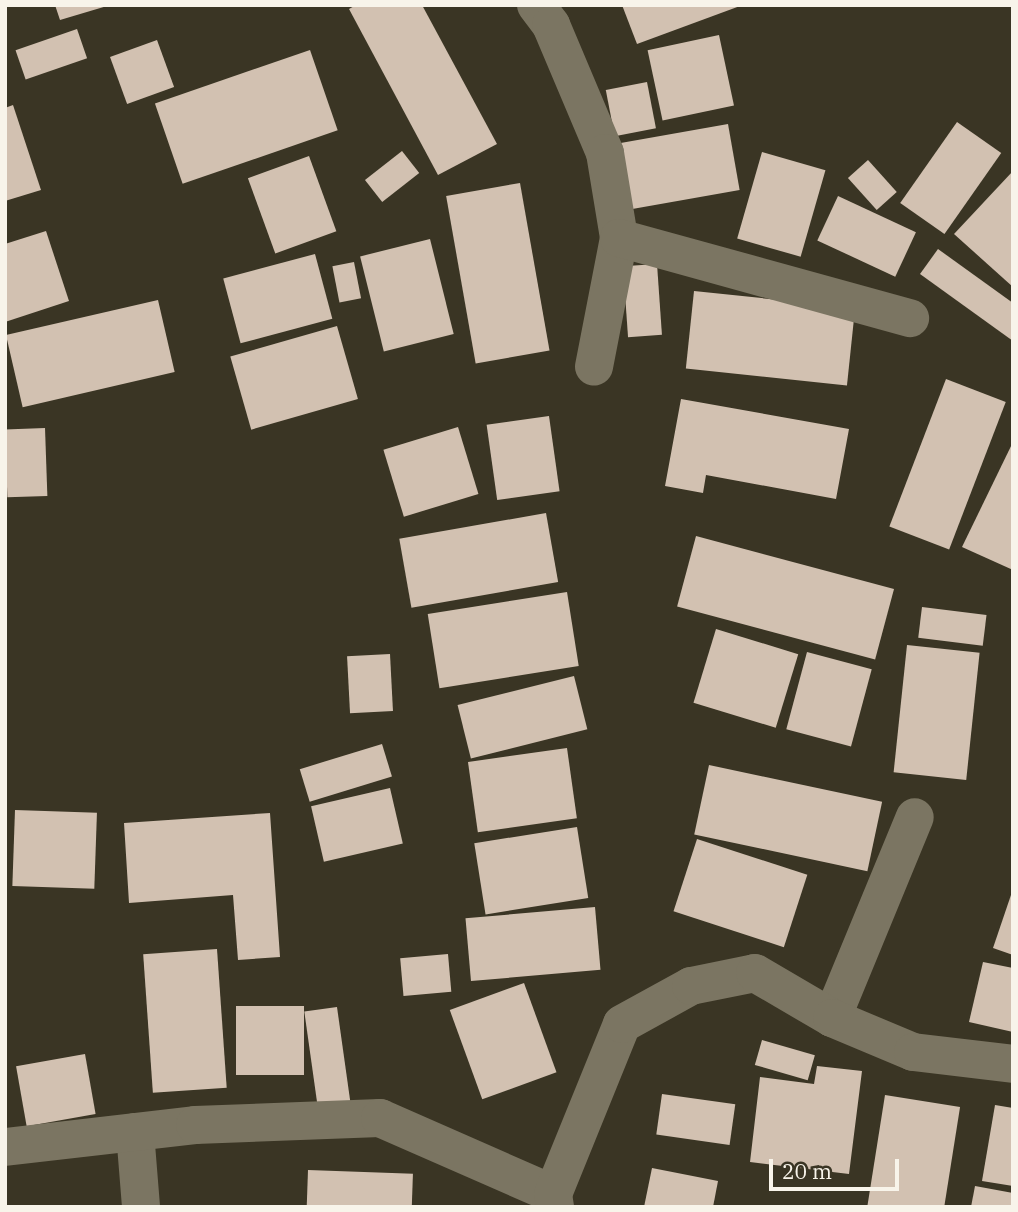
<!DOCTYPE html>
<html>
<head>
<meta charset="utf-8">
<style>
	body { margin:0 }
	#map { position:relative; width:1018px; height:1212px; overflow:hidden; background:#3a3524; font-family:"IBM Plex Serif",serif }
	div>[style] { position:absolute }
	.building>* { inset:0; background:#d2c1b1; transform-origin:0 0 }
	.minor>* { height:38px; margin:-19px; padding:0 19px; transform-origin:19px; border-radius:19px; background:#7b7562 }
	span { translate:-50% -50%; white-space:nowrap; text-align:center; line-height:1.15; -webkit-text-stroke:7px #3a3524; paint-order:stroke }
	.frame { position:absolute; inset:0; border:7px solid #f8f4ea; pointer-events:none }
	.scale { position:absolute; left:769px; top:1159px; width:130px; height:32px; box-sizing:border-box; border:4px solid #f8f4ea; border-top:0; padding-left:9px; font-size:21px; line-height:24px; white-space:nowrap; color:#f8f4ea; -webkit-text-stroke:5px #3a3524; paint-order:stroke }
</style>
</head>
<body>
<div id="map">
	<div class="building">
		<div style="clip-path:polygon(55px 5px,107px 5px,107px 6px,60px 20px)"></div>
		<div style="clip-path:polygon(356px 5px,422px 5px,497px 144px,438px 175px,349px 9px)"></div>
		<div style="clip-path:polygon(622px 5px,740px 5px,740px 6px,637px 44px)"></div>
		<div style="left:77px;top:29px;width:31px;height:65px;rotate:71deg"></div>
		<div style="left:719px;top:35px;width:72px;height:73px;rotate:78deg"></div>
		<div style="left:157px;top:40px;width:50px;height:50px;rotate:70deg"></div>
		<div style="left:310px;top:50px;width:85px;height:164px;rotate:71deg"></div>
		<div style="left:647px;top:82px;width:47px;height:42px;rotate:79deg"></div>
		<div style="clip-path:polygon(13px 105px,41px 190px,5px 201px,5px 108px)"></div>
		<div style="left:957px;top:122px;width:54px;height:99px;rotate:35deg"></div>
		<div style="left:728px;top:124px;width:67px;height:109px;rotate:80deg"></div>
		<div style="left:402px;top:151px;width:28px;height:47px;rotate:52deg"></div>
		<div style="left:762px;top:152px;width:66px;height:90px;rotate:16deg"></div>
		<div style="left:309px;top:156px;width:80px;height:65px;rotate:70deg"></div>
		<div style="left:868px;top:160px;width:43px;height:27px;rotate:48deg"></div>
		<div style="clip-path:polygon(1013px 171px,1013px 287px,954px 234px)"></div>
		<div style="left:520px;top:183px;width:170px;height:75px;rotate:80deg"></div>
		<div style="left:838px;top:196px;width:86px;height:49px;rotate:25deg"></div>
		<div style="clip-path:polygon(46px 231px,69px 301px,5px 322px,5px 244px)"></div>
		<div style="left:430px;top:239px;width:98px;height:72px;rotate:76deg"></div>
		<div style="clip-path:polygon(938px 249px,1013px 303px,1013px 341px,920px 274px)"></div>
		<div style="left:315px;top:254px;width:67px;height:95px;rotate:75deg"></div>
		<div style="left:354px;top:262px;width:37px;height:22px;rotate:79deg"></div>
		<div style="left:657px;top:264px;width:71px;height:34px;rotate:86deg"></div>
		<div style="left:694px;top:291px;width:162px;height:78px;rotate:6deg"></div>
		<div style="left:158px;top:300px;width:74px;height:156px;rotate:77deg"></div>
		<div style="left:337px;top:326px;width:76px;height:111px;rotate:74deg"></div>
		<div style="left:946px;top:379px;width:64px;height:158px;rotate:21deg"></div>
		<div style="clip-path:polygon(681px 399px,849px 429px,836px 499px,706px 475px,703px 493px,665px 486px)"></div>
		<div style="left:549px;top:416px;width:76px;height:63px;rotate:82deg"></div>
		<div style="left:458px;top:427px;width:70px;height:78px;rotate:73deg"></div>
		<div style="left:45px;top:428px;width:68px;height:40px;rotate:88deg"></div>
		<div style="clip-path:polygon(1013px 442px,1013px 570px,962px 547px)"></div>
		<div style="left:546px;top:513px;width:70px;height:149px;rotate:80deg"></div>
		<div style="left:696px;top:536px;width:205px;height:73px;rotate:15deg"></div>
		<div style="left:567px;top:592px;width:75px;height:141px;rotate:81deg"></div>
		<div style="left:922px;top:607px;width:65px;height:31px;rotate:7deg"></div>
		<div style="left:716px;top:629px;width:86px;height:77px;rotate:17deg"></div>
		<div style="left:907px;top:645px;width:73px;height:128px;rotate:6deg"></div>
		<div style="left:807px;top:652px;width:67px;height:80px;rotate:15deg"></div>
		<div style="left:390px;top:654px;width:57px;height:43px;rotate:87deg"></div>
		<div style="left:574px;top:676px;width:55px;height:120px;rotate:76deg"></div>
		<div style="left:382px;top:744px;width:34px;height:86px;rotate:73deg"></div>
		<div style="left:567px;top:748px;width:71px;height:100px;rotate:82deg"></div>
		<div style="left:709px;top:765px;width:177px;height:71px;rotate:12deg"></div>
		<div style="left:390px;top:788px;width:57px;height:81px;rotate:77deg"></div>
		<div style="left:15px;top:810px;width:82px;height:76px;rotate:2deg"></div>
		<div style="clip-path:polygon(270px 813px,280px 957px,238px 960px,233px 895px,129px 903px,124px 823px)"></div>
		<div style="left:577px;top:827px;width:72px;height:104px;rotate:81deg"></div>
		<div style="left:697px;top:839px;width:116px;height:76px;rotate:18deg"></div>
		<div style="clip-path:polygon(1012px 892px,1013px 892px,1013px 955px,993px 948px)"></div>
		<div style="left:595px;top:907px;width:63px;height:130px;rotate:85deg"></div>
		<div style="left:217px;top:949px;width:139px;height:74px;rotate:86deg"></div>
		<div style="left:448px;top:954px;width:38px;height:48px;rotate:85deg"></div>
		<div style="clip-path:polygon(983px 962px,1013px 968px,1013px 1032px,969px 1022px)"></div>
		<div style="left:524px;top:983px;width:95px;height:79px;rotate:70deg"></div>
		<div style="left:304px;top:1006px;width:69px;height:68px;rotate:90deg"></div>
		<div style="left:337px;top:1007px;width:107px;height:33px;rotate:82deg"></div>
		<div style="left:762px;top:1040px;width:55px;height:26px;rotate:16deg"></div>
		<div style="left:85px;top:1054px;width:61px;height:70px;rotate:80deg"></div>
		<div style="clip-path:polygon(817px 1066px,862px 1071px,849px 1174px,750px 1162px,760px 1077px,814px 1084px)"></div>
		<div style="left:662px;top:1094px;width:74px;height:41px;rotate:8deg"></div>
		<div style="left:885px;top:1095px;width:76px;height:114px;rotate:9deg"></div>
		<div style="clip-path:polygon(995px 1105px,1013px 1108px,1013px 1186px,982px 1181px)"></div>
		<div style="clip-path:polygon(652px 1168px,718px 1181px,713px 1207px,644px 1207px)"></div>
		<div style="left:308px;top:1170px;width:105px;height:37px;rotate:2deg"></div>
		<div style="clip-path:polygon(975px 1186px,1013px 1193px,1013px 1207px,971px 1207px)"></div>
	</div>
	<div class="minor">
		<div style="left:536px;top:5px;width:25px;rotate:53deg"></div>
		<div style="left:551px;top:25px;width:139px;rotate:67.1deg"></div>
		<div style="left:605px;top:153px;width:86px;rotate:80.6deg"></div>
		<div style="left:619px;top:238px;width:131px;rotate:101deg"></div>
		<div style="left:619px;top:238px;width:302px;rotate:15.4deg"></div>
		<div style="left:832px;top:1018px;width:217px;rotate:-67.6deg"></div>
		<div style="left:135px;top:1132px;width:75px;rotate:85.4deg"></div>
		<div style="left:5px;top:1147px;width:191px;rotate:-6.6deg"></div>
		<div style="left:195px;top:1125px;width:185px;rotate:-2.2deg"></div>
		<div style="left:380px;top:1118px;width:189px;rotate:23.7deg"></div>
		<div style="left:555px;top:1207px;width:13px;rotate:-99deg"></div>
		<div style="left:553px;top:1194px;width:183px;rotate:-67.9deg"></div>
		<div style="left:622px;top:1024px;width:79px;rotate:-28.8deg"></div>
		<div style="left:691px;top:986px;width:65px;rotate:-11.5deg"></div>
		<div style="left:755px;top:973px;width:89px;rotate:30.3deg"></div>
		<div style="left:832px;top:1018px;width:88px;rotate:22.8deg"></div>
		<div style="left:913px;top:1052px;width:101px;rotate:6.8deg"></div>
	</div>
	<div class="frame"></div>
	<div class="scale">20 m</div>
</div>
</body>
</html>
